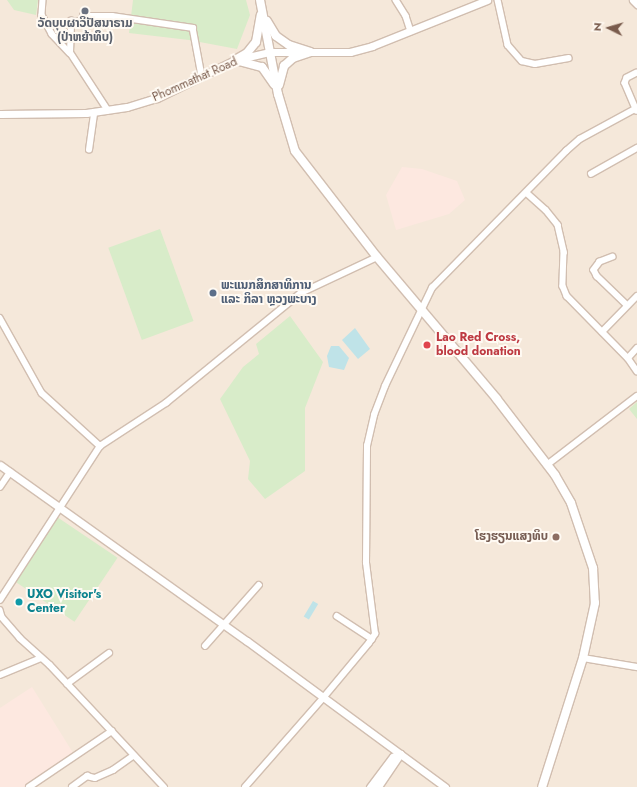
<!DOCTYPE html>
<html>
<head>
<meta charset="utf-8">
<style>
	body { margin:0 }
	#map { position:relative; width:637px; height:787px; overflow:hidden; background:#fdf6ec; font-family:Jost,"Noto Sans Lao",sans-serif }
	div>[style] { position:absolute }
	.residential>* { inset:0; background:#f5e8da; transform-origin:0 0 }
	.commercial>* { inset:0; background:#fde8e0 }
	.green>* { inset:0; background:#d8ecc9; transform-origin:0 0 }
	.water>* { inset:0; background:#bfe3e8; transform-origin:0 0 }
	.roads { filter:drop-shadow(1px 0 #d1beb0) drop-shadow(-1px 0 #d1beb0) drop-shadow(0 1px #d1beb0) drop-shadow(0 -1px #d1beb0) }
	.minor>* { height:5.5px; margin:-2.75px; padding:0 2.75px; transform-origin:2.75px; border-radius:2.75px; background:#fff }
	.tertiary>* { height:7px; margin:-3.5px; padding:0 3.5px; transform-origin:3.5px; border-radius:3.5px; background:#fff }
	.secondary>* { height:8px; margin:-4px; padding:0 4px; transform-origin:4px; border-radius:4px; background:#fff }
	.dots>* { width:11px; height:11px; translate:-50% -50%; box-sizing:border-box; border:2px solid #fffaf3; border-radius:50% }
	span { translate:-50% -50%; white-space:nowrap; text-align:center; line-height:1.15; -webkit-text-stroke:4px #fffaf3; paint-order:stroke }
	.worship-label { font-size:12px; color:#5b616d; font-weight:700 }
	.street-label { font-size:12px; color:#7a5c4d }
	.service-label { font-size:12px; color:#4e5e75; font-weight:700 }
	.left { translate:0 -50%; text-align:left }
	.health-label { font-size:12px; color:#be3a42; font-weight:700 }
	.education-label { font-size:12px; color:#785e54; font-weight:700 }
	.right { translate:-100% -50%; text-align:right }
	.culture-label { font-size:12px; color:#0d838f; font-weight:700 }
	.north { position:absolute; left:589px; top:8px; width:40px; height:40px; -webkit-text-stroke:3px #fffaf3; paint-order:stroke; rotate:275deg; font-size:11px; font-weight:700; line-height:16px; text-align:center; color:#7a5c4d }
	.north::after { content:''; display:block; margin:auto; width:14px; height:18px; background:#7a5c4d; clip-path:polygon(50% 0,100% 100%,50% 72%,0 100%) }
</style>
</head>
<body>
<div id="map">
	<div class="residential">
		<div style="left:0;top:0;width:637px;height:787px"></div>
	</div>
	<div class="commercial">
		<div style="clip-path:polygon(402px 167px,422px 169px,457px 181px,465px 200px,449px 214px,396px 230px,386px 195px)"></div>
		<div style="clip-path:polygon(32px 687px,75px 756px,26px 787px,0 787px,0 708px)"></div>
	</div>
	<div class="green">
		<div style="clip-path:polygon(7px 0,38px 0,36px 15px,14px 10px)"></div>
		<div style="clip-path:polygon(133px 0,246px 0,250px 15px,237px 49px,189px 40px,129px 33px)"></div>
		<div style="left:160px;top:229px;width:98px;height:55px;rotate:70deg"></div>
		<div style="clip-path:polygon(290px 316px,323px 362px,305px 408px,305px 471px,265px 499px,248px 479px,250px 461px,220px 399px,243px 367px,259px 354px,256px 344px)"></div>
		<div style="clip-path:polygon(637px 402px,637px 419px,629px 409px)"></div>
		<div style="left:57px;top:517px;width:73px;height:77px;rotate:34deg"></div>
	</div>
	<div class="water">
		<div style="clip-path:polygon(355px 328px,370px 349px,358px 359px,342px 340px)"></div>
		<div style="clip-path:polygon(331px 346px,339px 346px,349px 358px,344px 370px,329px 367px,327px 356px)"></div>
		<div style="left:313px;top:601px;width:6px;height:18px;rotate:31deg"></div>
	</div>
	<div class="roads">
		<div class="minor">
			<div style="left:43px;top:0;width:15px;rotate:94deg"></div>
			<div style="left:42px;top:15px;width:21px;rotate:62deg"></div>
			<div style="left:52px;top:34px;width:26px;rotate:47deg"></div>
			<div style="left:396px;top:0;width:19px;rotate:58deg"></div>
			<div style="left:406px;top:16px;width:16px;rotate:72deg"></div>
			<div style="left:498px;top:0;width:46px;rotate:77.5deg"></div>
			<div style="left:508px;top:45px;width:21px;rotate:49deg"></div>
			<div style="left:522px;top:61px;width:13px;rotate:13deg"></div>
			<div style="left:535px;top:64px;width:34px;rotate:-10deg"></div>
			<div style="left:637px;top:73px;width:11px;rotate:153deg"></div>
			<div style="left:627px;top:78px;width:5px;rotate:112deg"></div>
			<div style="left:625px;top:83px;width:30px;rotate:67deg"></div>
			<div style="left:108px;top:111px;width:69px;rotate:-123.2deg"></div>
			<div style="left:70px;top:53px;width:32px;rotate:-88deg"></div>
			<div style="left:71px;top:21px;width:11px"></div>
			<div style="left:82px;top:21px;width:5px;rotate:-79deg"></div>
			<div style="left:83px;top:16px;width:29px"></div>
			<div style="left:112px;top:16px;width:82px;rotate:8.4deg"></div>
			<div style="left:193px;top:28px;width:49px;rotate:79.4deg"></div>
			<div style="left:89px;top:150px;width:37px;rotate:-82deg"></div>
			<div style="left:591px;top:174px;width:53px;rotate:-29.5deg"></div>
			<div style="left:527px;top:193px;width:25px;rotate:42deg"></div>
			<div style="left:546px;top:210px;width:19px;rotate:51deg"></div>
			<div style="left:558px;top:225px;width:28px;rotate:77deg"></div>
			<div style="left:564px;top:252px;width:34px;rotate:92deg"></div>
			<div style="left:563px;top:286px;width:11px;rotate:68deg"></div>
			<div style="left:567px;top:296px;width:87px;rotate:45.5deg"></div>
			<div style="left:628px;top:358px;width:16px;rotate:55deg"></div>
			<div style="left:613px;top:257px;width:14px;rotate:159deg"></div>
			<div style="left:600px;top:262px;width:10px;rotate:127deg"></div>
			<div style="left:594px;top:270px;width:7px;rotate:63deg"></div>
			<div style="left:597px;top:276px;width:42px;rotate:44deg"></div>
			<div style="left:0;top:318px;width:86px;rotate:60.8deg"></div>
			<div style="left:42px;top:393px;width:79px;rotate:42.4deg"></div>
			<div style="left:602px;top:332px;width:50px;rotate:-45.8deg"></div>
			<div style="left:628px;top:358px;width:13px;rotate:-48deg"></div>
			<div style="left:547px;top:465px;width:113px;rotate:-37.5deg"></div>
			<div style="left:0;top:487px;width:18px;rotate:-56deg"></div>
			<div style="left:0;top:600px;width:184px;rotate:-57deg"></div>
			<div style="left:100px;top:446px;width:79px;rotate:-33.1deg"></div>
			<div style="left:166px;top:403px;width:174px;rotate:-39.2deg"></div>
			<div style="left:301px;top:293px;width:84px;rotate:-25.3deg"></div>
			<div style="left:0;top:610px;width:7px;rotate:74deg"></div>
			<div style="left:2px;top:617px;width:28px;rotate:49deg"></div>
			<div style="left:20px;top:638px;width:40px;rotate:42deg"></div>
			<div style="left:50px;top:665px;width:167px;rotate:46.9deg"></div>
			<div style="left:337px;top:616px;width:42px;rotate:33.3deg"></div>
			<div style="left:205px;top:646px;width:81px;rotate:-48.5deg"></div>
			<div style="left:583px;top:658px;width:55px;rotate:9.5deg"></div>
			<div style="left:0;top:675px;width:44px;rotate:-22.5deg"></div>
			<div style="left:67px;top:684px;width:52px;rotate:-36.4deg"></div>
			<div style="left:29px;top:787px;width:100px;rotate:-34deg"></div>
			<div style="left:72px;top:787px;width:19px;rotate:-36deg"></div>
			<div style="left:87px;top:776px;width:8px;rotate:14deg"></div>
			<div style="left:95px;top:778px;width:20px;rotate:-24deg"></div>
			<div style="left:113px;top:770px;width:24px;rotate:-35deg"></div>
			<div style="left:245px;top:787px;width:120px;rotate:-48.7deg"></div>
			<div style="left:324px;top:697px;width:70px;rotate:-50.2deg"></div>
			<div style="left:369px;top:643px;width:11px;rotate:-56deg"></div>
			<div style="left:375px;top:634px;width:72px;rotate:-97.2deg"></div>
			<div style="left:366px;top:563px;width:117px;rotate:-89.5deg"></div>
			<div style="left:367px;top:446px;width:32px;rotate:-77deg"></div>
			<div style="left:374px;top:415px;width:31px;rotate:-69deg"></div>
			<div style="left:385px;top:386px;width:109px;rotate:-64.4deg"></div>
			<div style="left:432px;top:288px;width:192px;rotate:-45.6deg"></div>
			<div style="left:566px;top:151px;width:18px;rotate:-41deg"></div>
			<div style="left:580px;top:139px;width:65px;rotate:-28.5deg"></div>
		</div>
		<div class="tertiary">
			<div style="left:633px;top:0;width:6px;rotate:45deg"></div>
			<div style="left:0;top:114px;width:86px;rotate:-0.7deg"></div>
			<div style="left:86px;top:113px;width:41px;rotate:-8.3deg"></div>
			<div style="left:127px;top:107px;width:31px;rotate:-17deg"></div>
			<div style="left:157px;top:98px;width:87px;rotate:-26deg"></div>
			<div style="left:235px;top:60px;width:37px;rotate:-13deg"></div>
			<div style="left:271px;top:52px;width:79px"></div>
			<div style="left:350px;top:52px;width:23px;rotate:-15deg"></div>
			<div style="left:372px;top:46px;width:124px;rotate:-21.8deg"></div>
			<div style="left:0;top:465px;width:303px;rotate:35.5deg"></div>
			<div style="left:247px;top:641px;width:246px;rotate:36.4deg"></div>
			<div style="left:370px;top:787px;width:38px;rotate:-53deg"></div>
			<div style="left:393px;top:757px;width:8px;rotate:-23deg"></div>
			<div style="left:400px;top:754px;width:40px;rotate:124deg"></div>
		</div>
		<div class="secondary">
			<div style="left:260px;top:0;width:96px;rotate:79.2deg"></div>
			<div style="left:278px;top:94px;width:59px;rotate:73.4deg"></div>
			<div style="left:295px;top:151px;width:134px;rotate:52.3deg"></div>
			<div style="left:377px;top:257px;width:185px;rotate:49.8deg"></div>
			<div style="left:496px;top:398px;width:97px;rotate:52.5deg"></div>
			<div style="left:555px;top:475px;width:32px;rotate:60deg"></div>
			<div style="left:571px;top:503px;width:69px;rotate:71.3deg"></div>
			<div style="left:593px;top:568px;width:35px;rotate:87deg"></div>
			<div style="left:595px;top:603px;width:56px;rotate:102.3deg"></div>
			<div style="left:583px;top:658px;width:135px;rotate:107.6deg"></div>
			<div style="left:267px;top:21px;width:17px;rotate:59deg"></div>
			<div style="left:276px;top:36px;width:16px;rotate:35deg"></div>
			<div style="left:289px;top:45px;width:22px;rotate:18deg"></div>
			<div style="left:235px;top:60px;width:14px;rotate:-30deg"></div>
			<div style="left:247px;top:53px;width:14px;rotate:-51deg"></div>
			<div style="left:256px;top:42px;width:27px;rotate:-80deg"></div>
			<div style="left:235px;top:60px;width:28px;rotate:15deg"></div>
			<div style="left:262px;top:67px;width:21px;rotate:55deg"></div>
			<div style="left:279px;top:85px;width:20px;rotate:-75deg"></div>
			<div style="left:284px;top:66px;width:12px;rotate:-42deg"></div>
			<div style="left:293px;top:58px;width:18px;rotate:-19deg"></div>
		</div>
	</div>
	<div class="dots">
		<div style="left:85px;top:11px;background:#6b7280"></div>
		<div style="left:213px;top:293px;background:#5c6f8a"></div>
		<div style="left:427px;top:345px;background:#e0444e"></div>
		<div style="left:556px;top:537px;background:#8d6e63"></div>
		<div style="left:19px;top:602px;background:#0f9aa8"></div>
	</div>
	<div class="worship-label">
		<span style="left:85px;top:31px">ວັດບຸບຜາວິປັສນາຣາມ<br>(ປ່າຫຍ້າທຶບ)</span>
	</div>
	<div class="street-label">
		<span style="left:195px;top:80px;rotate:-24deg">Phommathat Road</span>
	</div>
	<div class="service-label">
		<span class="left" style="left:221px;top:293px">ພະແນກສຶກສາທິການ<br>ແລະ ກິລາ ຫຼວງພະບາງ</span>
	</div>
	<div class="health-label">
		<span class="left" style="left:436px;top:345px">Lao Red Cross,<br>blood donation</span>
	</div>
	<div class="education-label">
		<span class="right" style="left:548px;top:537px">ໂຮງຮຽນແສງທິບ</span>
	</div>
	<div class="culture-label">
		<span class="left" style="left:27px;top:602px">UXO Visitor's<br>Center</span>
	</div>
	<div class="north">N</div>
</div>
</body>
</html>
